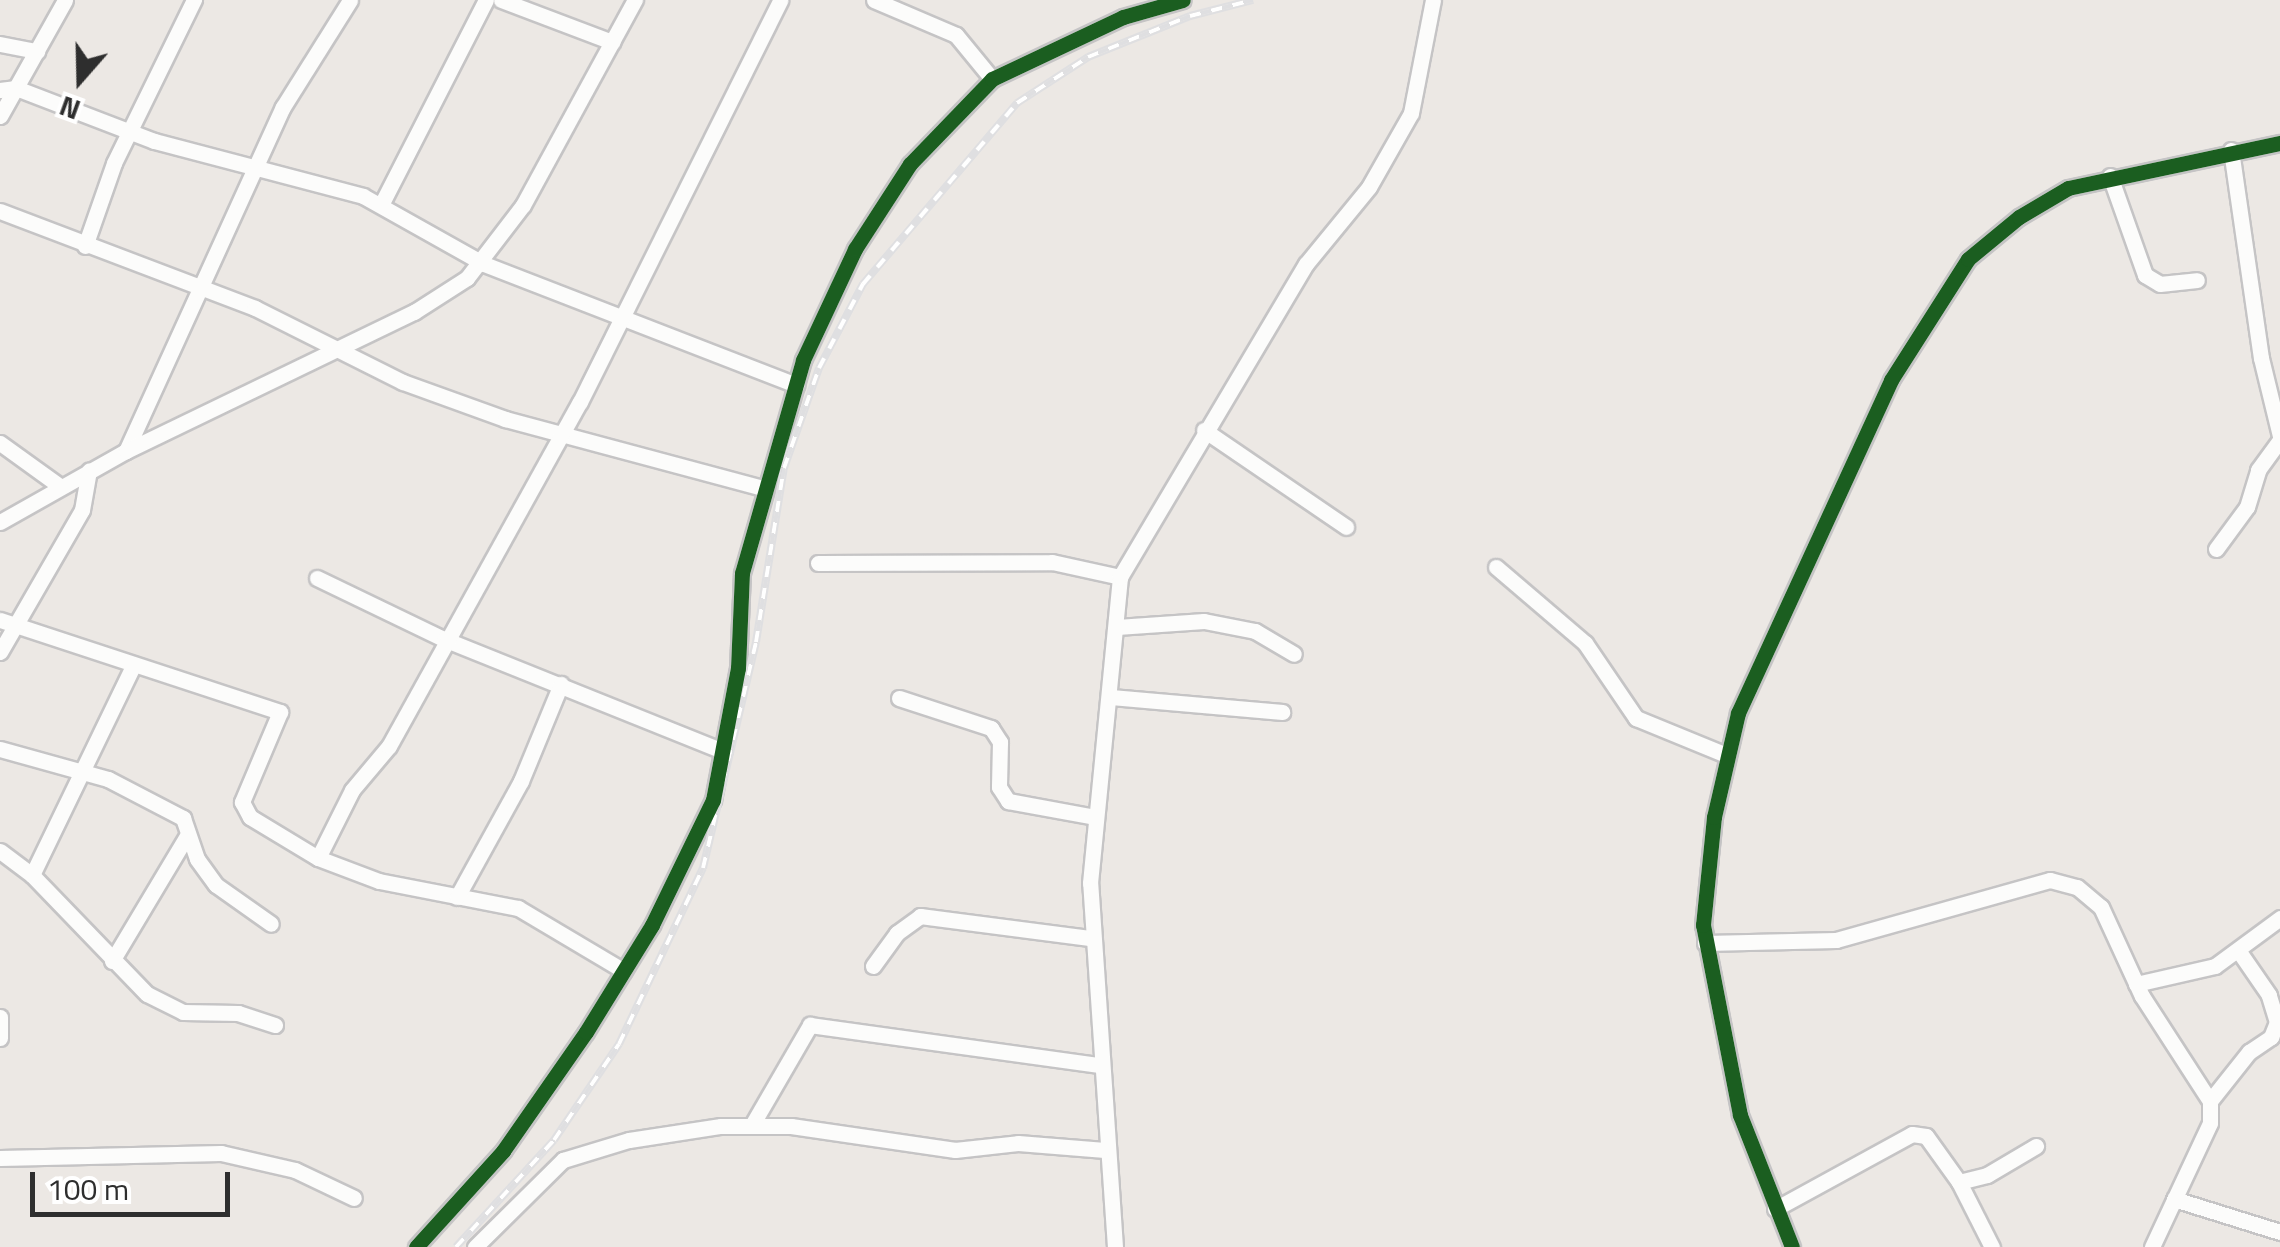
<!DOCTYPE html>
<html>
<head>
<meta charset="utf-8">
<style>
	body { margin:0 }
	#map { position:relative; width:2280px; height:1247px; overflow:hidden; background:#ece8e4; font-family:"Titillium Web",sans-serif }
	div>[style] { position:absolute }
	.roads { filter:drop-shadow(2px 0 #c5c4c5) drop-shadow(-2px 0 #c5c4c5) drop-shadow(0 2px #c5c4c5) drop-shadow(0 -2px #c5c4c5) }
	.minor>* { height:15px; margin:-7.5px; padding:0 7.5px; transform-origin:7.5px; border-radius:7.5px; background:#fcfcfb }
	.rail>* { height:8px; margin-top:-4px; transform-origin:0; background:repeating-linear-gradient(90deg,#fff 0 11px,#dfdfe1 0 22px); box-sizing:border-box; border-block:2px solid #dfdfe1 }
	.cycleway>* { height:15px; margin:-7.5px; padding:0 7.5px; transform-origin:7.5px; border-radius:7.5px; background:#1b5e20 }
	span { translate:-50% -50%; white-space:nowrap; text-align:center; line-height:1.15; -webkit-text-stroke:8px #fff; paint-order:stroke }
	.north { position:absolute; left:30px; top:30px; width:100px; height:100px; -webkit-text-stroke:8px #fff; paint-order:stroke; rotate:200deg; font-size:28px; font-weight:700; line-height:40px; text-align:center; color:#2e2e2e }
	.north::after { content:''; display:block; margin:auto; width:35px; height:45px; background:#2e2e2e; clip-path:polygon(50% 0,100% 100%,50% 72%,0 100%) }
	.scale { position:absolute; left:30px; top:1172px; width:200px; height:45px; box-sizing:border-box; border:5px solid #2e2e2e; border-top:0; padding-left:12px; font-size:30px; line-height:35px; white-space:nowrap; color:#2e2e2e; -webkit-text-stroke:8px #fff; paint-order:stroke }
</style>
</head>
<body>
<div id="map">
	<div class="roads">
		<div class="minor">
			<div style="left:501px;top:0;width:119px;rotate:20.7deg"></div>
			<div style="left:874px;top:0;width:89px;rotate:23.1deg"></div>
			<div style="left:956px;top:35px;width:57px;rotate:50.7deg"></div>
			<div style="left:0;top:44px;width:38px;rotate:11deg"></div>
			<div style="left:0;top:90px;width:16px;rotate:-7deg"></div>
			<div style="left:16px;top:88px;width:148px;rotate:21deg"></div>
			<div style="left:154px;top:141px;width:216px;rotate:14.7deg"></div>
			<div style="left:363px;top:196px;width:139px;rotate:29.3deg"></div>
			<div style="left:484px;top:264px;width:335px;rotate:21.2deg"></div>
			<div style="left:0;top:116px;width:133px;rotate:-60.7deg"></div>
			<div style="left:2231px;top:150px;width:210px;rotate:81.8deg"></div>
			<div style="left:2261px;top:358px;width:80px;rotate:76.3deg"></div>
			<div style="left:2110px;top:176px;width:105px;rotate:70.5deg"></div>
			<div style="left:2145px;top:275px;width:17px;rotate:31deg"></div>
			<div style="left:2160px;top:284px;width:37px;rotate:-6deg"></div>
			<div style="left:382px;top:203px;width:228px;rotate:-62.9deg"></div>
			<div style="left:0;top:211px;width:273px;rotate:20.8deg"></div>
			<div style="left:255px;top:308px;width:165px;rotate:26.6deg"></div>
			<div style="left:403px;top:382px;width:109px;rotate:19.9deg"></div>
			<div style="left:505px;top:419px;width:270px;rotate:15deg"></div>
			<div style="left:85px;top:246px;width:88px;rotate:-70.7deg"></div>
			<div style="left:114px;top:163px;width:182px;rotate:-63.9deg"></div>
			<div style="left:1204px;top:430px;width:172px;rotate:34.3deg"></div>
			<div style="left:0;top:443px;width:75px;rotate:35.8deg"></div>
			<div style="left:126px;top:451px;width:378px;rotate:-65.5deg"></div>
			<div style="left:283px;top:107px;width:126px;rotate:-57.9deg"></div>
			<div style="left:0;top:522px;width:145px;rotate:-29.4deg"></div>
			<div style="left:126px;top:451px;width:320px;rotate:-25.8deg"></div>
			<div style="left:414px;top:312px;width:63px;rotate:-32.7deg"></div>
			<div style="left:467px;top:278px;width:92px;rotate:-52.5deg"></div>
			<div style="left:523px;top:205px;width:234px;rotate:-61.4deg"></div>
			<div style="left:2216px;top:549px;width:52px;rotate:-53.6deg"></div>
			<div style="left:2247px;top:507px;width:39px;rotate:-73deg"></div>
			<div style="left:2258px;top:470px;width:37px;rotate:-54deg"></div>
			<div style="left:818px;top:563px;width:234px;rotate:-0.2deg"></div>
			<div style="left:1052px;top:562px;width:70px;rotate:12.4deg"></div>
			<div style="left:1496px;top:567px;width:117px;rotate:40.5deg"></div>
			<div style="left:1585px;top:643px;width:91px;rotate:55.8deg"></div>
			<div style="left:1636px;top:718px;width:97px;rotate:22.3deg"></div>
			<div style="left:317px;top:578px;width:141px;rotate:25.7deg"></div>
			<div style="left:444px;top:639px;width:301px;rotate:21.9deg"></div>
			<div style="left:0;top:620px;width:295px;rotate:18.2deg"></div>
			<div style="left:280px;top:712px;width:98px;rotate:112.9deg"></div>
			<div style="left:242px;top:802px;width:17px;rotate:62deg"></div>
			<div style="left:250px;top:817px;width:79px;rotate:31.1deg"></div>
			<div style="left:318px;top:858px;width:65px;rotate:20.7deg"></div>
			<div style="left:379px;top:881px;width:142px;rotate:11deg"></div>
			<div style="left:518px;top:908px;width:123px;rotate:30.7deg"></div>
			<div style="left:1117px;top:627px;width:87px;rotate:-3.9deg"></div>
			<div style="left:1204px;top:621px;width:52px;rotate:11.1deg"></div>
			<div style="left:1255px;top:631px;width:45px;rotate:30.5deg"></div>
			<div style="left:0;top:652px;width:164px;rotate:-60deg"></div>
			<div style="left:82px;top:510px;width:40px;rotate:-80deg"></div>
			<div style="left:1111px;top:697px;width:172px;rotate:5deg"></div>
			<div style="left:899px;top:698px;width:97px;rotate:18.1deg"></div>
			<div style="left:991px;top:728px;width:17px;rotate:57deg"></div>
			<div style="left:1000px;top:742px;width:45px;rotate:91.3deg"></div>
			<div style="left:999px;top:787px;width:17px;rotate:57deg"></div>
			<div style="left:1008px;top:801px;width:88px;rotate:10.4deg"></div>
			<div style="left:0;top:749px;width:112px;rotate:15.5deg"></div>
			<div style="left:108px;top:779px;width:85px;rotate:27.5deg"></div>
			<div style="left:183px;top:818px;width:43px;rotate:71.1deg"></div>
			<div style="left:197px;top:859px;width:32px;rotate:54deg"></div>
			<div style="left:216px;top:885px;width:67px;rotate:35.3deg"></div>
			<div style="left:0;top:851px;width:40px;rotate:37deg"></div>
			<div style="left:32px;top:875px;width:165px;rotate:46deg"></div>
			<div style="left:147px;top:994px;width:40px;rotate:26.6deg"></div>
			<div style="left:183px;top:1012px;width:55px;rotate:1deg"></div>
			<div style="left:238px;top:1013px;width:39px;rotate:18deg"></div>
			<div style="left:318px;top:858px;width:76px;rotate:-63.4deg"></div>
			<div style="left:352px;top:790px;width:57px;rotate:-49.9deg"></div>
			<div style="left:389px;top:746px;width:393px;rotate:-61deg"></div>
			<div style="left:580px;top:402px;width:449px;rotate:-63.5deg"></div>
			<div style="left:32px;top:875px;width:232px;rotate:-64.2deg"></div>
			<div style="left:457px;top:897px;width:132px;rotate:-61.1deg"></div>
			<div style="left:521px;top:781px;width:105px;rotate:-67.6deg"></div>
			<div style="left:1705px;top:943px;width:131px;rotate:-1.3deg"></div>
			<div style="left:1836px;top:940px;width:222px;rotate:-15.7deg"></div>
			<div style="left:2050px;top:880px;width:28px;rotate:15deg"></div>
			<div style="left:2077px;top:887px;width:31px;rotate:40deg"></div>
			<div style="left:2101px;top:907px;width:98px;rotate:65.3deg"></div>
			<div style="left:2142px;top:996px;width:125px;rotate:57.1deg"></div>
			<div style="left:2210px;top:1101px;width:22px;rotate:90deg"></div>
			<div style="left:2210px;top:1123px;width:137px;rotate:115.1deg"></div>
			<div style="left:112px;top:961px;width:148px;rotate:-59.1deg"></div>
			<div style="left:873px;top:966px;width:41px;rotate:-54deg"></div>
			<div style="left:897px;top:933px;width:29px;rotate:-36deg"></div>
			<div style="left:920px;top:916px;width:171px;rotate:7.4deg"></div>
			<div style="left:2136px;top:984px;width:81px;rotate:-12.8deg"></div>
			<div style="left:2215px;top:966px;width:81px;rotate:-36.4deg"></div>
			<div style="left:0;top:1017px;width:21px;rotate:90deg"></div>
			<div style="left:2210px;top:1101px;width:63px;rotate:-51.5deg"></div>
			<div style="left:2249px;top:1052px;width:27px;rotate:-34deg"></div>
			<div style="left:2271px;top:1037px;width:16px;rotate:-68deg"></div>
			<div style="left:2277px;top:1022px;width:28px;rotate:-107deg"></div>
			<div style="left:2269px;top:995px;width:51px;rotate:-124.6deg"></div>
			<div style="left:752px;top:1125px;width:116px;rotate:-59.9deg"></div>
			<div style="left:810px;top:1025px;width:292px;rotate:7.9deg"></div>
			<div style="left:0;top:1158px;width:221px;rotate:-1.3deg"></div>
			<div style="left:221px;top:1153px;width:76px;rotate:12.9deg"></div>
			<div style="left:295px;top:1170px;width:65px;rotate:25.4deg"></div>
			<div style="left:1959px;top:1182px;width:73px;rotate:63.1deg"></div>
			<div style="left:2174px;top:1199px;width:111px;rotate:17.3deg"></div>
			<div style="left:1775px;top:1209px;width:156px;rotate:-28.7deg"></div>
			<div style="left:1912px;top:1134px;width:14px;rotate:8deg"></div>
			<div style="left:1926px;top:1136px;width:57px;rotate:54.3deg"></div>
			<div style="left:1959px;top:1182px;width:29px;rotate:-14deg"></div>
			<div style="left:1987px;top:1175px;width:57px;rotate:-30.6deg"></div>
			<div style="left:416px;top:1247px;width:130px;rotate:-47.8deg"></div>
			<div style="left:503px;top:1151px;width:145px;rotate:-55.1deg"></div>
			<div style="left:586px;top:1032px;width:126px;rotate:-58.3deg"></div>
			<div style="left:652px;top:925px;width:139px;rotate:-64deg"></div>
			<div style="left:713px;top:800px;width:134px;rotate:-79.3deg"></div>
			<div style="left:738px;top:668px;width:95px;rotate:-87.6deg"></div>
			<div style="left:742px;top:573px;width:222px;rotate:-74deg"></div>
			<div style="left:803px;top:360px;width:123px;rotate:-64.9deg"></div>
			<div style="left:855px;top:249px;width:101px;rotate:-57.1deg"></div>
			<div style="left:910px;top:164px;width:118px;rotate:-46deg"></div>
			<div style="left:992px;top:79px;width:145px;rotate:-25.3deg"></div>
			<div style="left:1123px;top:17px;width:62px;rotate:-15.8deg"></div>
			<div style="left:475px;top:1247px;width:124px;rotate:-44.7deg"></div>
			<div style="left:563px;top:1160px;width:69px;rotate:-16.9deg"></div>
			<div style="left:629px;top:1140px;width:93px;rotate:-8.7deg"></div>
			<div style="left:721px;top:1126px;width:70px"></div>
			<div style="left:791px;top:1126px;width:166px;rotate:8.3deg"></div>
			<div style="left:955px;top:1150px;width:63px;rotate:-6.3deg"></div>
			<div style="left:1018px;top:1143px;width:87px;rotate:4.6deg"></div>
			<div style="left:1115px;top:1247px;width:365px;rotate:-93.9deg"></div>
			<div style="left:1090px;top:883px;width:307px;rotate:-84.4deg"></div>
			<div style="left:1120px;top:577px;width:364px;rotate:-59.3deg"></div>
			<div style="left:1306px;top:264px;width:99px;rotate:-50.7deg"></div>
			<div style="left:1369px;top:187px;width:85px;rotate:-60.4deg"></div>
			<div style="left:1411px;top:113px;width:115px;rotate:-79deg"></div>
			<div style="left:1792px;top:1247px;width:142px;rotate:-111.5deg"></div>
			<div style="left:1740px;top:1115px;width:194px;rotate:-101deg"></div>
			<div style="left:1703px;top:925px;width:109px;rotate:-84.2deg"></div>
			<div style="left:1714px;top:817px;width:107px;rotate:-77deg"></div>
			<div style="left:1738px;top:713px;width:366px;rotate:-65.3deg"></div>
			<div style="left:1891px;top:380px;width:143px;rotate:-57.5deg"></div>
			<div style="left:1968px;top:259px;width:66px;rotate:-39.5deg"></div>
			<div style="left:2019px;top:217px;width:57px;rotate:-30.6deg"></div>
			<div style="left:2068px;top:188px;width:217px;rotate:-12deg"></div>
		</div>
	</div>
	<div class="rail">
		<div style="left:456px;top:1247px;width:145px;rotate:-47.5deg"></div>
		<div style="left:554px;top:1140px;width:116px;rotate:-55.9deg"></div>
		<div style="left:619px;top:1044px;width:195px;rotate:-64.5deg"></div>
		<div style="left:703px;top:868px;width:232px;rotate:-76.8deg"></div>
		<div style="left:756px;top:642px;width:176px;rotate:-80.9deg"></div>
		<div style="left:784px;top:468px;width:106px;rotate:-70.7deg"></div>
		<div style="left:819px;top:368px;width:95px;rotate:-62.4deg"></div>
		<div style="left:863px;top:284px;width:238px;rotate:-49.6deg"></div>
		<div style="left:1017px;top:103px;width:85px;rotate:-32.9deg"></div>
		<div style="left:1088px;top:57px;width:110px;rotate:-21.9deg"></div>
		<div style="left:1190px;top:16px;width:65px;rotate:-14.3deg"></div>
	</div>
	<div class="cycleway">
		<div style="left:416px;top:1247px;width:130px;rotate:-47.8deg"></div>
		<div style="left:503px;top:1151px;width:145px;rotate:-55.1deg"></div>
		<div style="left:586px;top:1032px;width:126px;rotate:-58.3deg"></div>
		<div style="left:652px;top:925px;width:139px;rotate:-64deg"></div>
		<div style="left:713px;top:800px;width:134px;rotate:-79.3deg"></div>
		<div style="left:738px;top:668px;width:95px;rotate:-87.6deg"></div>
		<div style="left:742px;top:573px;width:222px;rotate:-74deg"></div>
		<div style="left:803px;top:360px;width:123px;rotate:-64.9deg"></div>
		<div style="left:855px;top:249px;width:101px;rotate:-57.1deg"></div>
		<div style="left:910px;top:164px;width:118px;rotate:-46deg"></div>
		<div style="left:992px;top:79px;width:145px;rotate:-25.3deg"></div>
		<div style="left:1123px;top:17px;width:62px;rotate:-15.8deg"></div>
		<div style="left:1792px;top:1247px;width:142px;rotate:-111.5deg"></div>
		<div style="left:1740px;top:1115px;width:194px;rotate:-101deg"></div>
		<div style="left:1703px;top:925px;width:109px;rotate:-84.2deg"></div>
		<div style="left:1714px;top:817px;width:107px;rotate:-77deg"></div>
		<div style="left:1738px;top:713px;width:366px;rotate:-65.3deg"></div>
		<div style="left:1891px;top:380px;width:143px;rotate:-57.5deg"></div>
		<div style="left:1968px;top:259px;width:66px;rotate:-39.5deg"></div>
		<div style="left:2019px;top:217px;width:57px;rotate:-30.6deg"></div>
		<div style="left:2068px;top:188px;width:217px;rotate:-12deg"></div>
	</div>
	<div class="north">N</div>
	<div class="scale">100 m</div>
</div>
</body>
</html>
